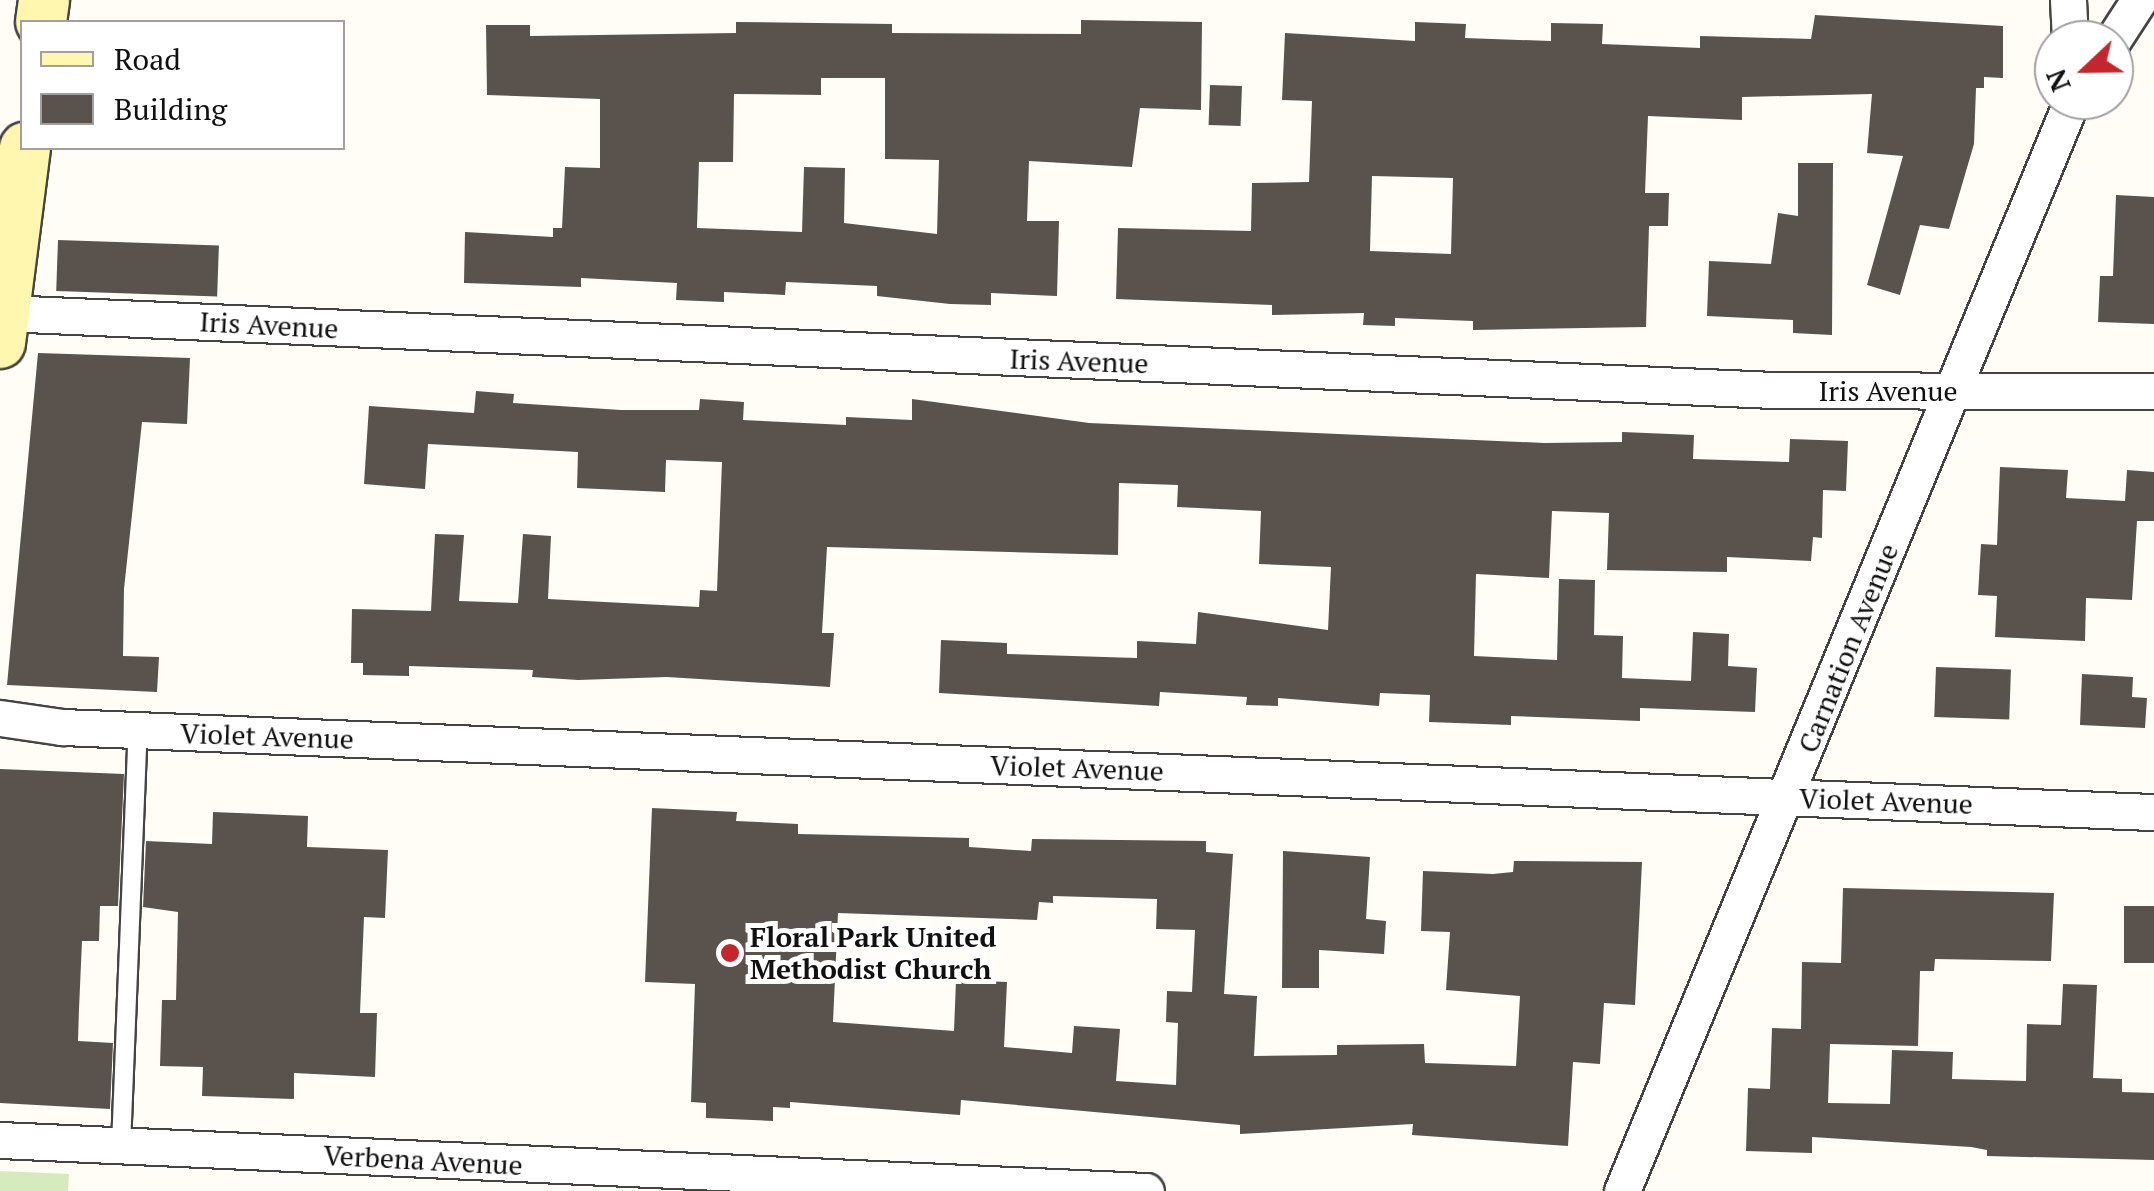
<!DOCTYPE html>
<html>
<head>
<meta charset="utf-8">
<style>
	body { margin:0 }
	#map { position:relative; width:2154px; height:1191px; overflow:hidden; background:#fffdf5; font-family:"PT Serif",serif }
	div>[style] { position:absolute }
	.green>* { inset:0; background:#d5ebbd }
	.building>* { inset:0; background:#5a524d; transform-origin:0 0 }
	.roads { filter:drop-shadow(2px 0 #444) drop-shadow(-2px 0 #444) drop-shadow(0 2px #444) drop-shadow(0 -2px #444) }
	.lane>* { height:18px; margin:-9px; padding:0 9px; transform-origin:9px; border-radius:9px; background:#fff }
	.street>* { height:35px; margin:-17.5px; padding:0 17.5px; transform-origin:17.5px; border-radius:17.5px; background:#fff }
	.secondary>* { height:50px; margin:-25px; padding:0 25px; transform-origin:25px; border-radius:25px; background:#fff6b0 }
	.dots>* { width:28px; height:28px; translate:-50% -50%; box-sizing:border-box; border:5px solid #fff; border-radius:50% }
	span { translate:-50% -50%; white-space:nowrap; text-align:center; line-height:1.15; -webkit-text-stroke:10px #fff; paint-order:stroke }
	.street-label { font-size:28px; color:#111 }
	.poi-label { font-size:28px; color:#111; font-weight:700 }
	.left { translate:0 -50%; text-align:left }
	.legend { position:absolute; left:20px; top:20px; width:325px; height:130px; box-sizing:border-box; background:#fff; border:2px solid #a0a0a0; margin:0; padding:12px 18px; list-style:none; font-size:30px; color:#111 }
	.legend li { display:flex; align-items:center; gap:20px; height:50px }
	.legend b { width:50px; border:2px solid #a0a0a0 }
	.north { position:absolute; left:2034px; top:20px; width:100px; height:100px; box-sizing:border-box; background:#fff; border:2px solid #a0a0a0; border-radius:50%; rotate:248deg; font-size:28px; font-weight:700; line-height:40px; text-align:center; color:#111 }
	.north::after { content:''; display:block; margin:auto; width:35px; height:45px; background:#c4262e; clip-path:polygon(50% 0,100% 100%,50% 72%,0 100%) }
</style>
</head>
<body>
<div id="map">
	<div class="green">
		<div style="clip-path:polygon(0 1171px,69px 1174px,68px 1191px,0 1191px)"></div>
	</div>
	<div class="building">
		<div style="clip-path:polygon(evenodd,1815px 15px,2003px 26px,2003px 78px,1984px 77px,1984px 88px,1976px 88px,1974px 144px,1949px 229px,1920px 225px,1900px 295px,1867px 285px,1903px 156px,1867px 153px,1872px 94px,1742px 97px,1742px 120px,1648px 116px,1645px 193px,1669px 193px,1668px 226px,1649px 226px,1646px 327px,1473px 330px,1473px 321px,1395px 318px,1395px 326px,1363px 325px,1364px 313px,1272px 315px,1272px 305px,1116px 299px,1118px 228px,1251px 231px,1252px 183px,1309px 182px,1312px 101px,1282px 100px,1285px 33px,1415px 41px,1415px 22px,1466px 24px,1465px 38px,1551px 41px,1551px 23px,1603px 24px,1602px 44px,1700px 48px,1700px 36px,1811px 39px,1815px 15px,1372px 176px,1453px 178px,1451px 254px,1370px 251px,1372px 176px)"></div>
		<div style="clip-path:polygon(evenodd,1081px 20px,1202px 22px,1201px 110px,1140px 108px,1132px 167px,1029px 161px,1027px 221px,1059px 221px,1057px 296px,991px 293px,991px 305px,950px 304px,877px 296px,877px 286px,786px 282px,785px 295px,724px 292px,724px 302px,676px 300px,677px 283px,581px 278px,581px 287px,464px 283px,465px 232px,553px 237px,553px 228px,562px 228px,565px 167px,600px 168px,600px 99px,487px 95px,486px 25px,530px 25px,530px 36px,736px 33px,736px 22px,892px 24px,892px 33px,1081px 34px,1081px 20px,821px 78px,885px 78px,885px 159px,939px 160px,937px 234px,844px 223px,845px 168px,804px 167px,802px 232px,697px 228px,699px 162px,733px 162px,734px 94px,821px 95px,821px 78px)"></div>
		<div style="left:1210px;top:85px;width:32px;height:40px;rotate:2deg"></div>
		<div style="clip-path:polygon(1798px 163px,1833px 163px,1832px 335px,1793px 333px,1793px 320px,1707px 316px,1709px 261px,1771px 264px,1778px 213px,1798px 216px)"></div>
		<div style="clip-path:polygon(2116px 195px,2154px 197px,2154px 324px,2098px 322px,2100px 276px,2113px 276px)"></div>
		<div style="left:58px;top:240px;width:161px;height:51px;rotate:2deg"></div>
		<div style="clip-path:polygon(38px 353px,190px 358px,187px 424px,142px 422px,124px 589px,123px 656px,159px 657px,157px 692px,7px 685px)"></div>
		<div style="clip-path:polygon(476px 391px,514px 394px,513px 403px,621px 410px,699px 410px,700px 399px,744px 402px,743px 420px,846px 425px,846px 417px,912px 420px,912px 399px,1089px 423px,1544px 443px,1622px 442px,1622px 432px,1694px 435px,1693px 459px,1789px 462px,1790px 439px,1848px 441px,1846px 491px,1823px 490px,1822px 538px,1813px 537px,1811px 561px,1727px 557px,1727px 572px,1607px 570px,1609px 513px,1552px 511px,1549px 578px,1476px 574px,1474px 656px,1557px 660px,1559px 579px,1595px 580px,1594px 635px,1623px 636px,1622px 678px,1691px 681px,1693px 632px,1729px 634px,1728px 666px,1757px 668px,1755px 712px,1640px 708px,1640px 721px,1511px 716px,1511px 725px,1429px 722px,1430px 695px,1380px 693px,1379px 706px,1278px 698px,1278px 706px,1246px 705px,1247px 697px,1160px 692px,1159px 706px,939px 693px,941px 640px,1007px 643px,1007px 654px,1137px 658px,1137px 641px,1196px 644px,1198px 612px,1328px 630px,1331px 567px,1259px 564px,1261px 511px,1177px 507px,1178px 485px,1119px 483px,1118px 555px,827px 547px,822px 633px,834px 633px,830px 687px,667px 677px,578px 680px,532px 677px,533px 670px,409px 666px,409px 676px,363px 675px,363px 663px,351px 663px,352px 609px,431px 611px,435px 534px,464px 535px,459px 601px,518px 603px,523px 534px,551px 536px,548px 599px,699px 607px,700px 590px,717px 591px,722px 462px,666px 460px,665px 492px,577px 488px,578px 452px,428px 444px,425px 489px,364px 484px,369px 406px,474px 413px)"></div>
		<div style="clip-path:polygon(2000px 467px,2068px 470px,2066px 498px,2125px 501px,2127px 470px,2154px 472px,2154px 521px,2137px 521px,2132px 600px,2086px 598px,2085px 641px,1995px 637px,1997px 596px,1978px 595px,1981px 544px,1997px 545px)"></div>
		<div style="left:1936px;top:667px;width:75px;height:50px;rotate:2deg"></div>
		<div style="clip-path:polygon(2082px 674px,2133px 677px,2132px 697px,2147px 698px,2145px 728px,2080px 725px)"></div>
		<div style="clip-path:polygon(0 769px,124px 774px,118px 906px,100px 906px,99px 941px,82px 941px,79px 1009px,78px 1041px,113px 1043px,110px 1109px,0 1103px)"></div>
		<div style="clip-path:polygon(evenodd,652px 808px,737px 812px,736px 821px,798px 824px,798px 834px,969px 838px,969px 847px,1031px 851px,1032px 839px,1206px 841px,1206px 852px,1233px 854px,1224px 994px,1257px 996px,1254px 1056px,1337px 1055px,1337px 1045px,1424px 1044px,1425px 1063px,1516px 1066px,1520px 996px,1446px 990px,1450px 932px,1421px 931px,1423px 871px,1493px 874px,1513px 872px,1514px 861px,1642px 862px,1635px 1005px,1604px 1003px,1600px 1064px,1573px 1062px,1568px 1146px,1412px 1135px,1413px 1124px,1240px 1134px,1240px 1125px,961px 1100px,960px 1115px,790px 1102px,790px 1108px,773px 1107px,773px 1121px,706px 1118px,706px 1103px,691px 1102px,695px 984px,645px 982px,652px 808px,1053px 896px,1157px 899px,1156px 929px,1195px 930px,1192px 992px,1167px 991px,1166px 1022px,1178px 1023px,1176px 1085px,1116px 1081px,1120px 1029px,1074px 1026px,1072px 1053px,1004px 1047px,1007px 982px,956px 980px,954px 1031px,833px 1022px,838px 913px,1037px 920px,1039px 902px,1053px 903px,1053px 896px)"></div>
		<div style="clip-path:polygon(213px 812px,308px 816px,307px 847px,388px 850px,385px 918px,364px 917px,360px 1013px,377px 1013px,375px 1077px,294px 1073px,294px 1099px,202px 1096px,203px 1067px,160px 1066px,162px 1000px,176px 1000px,178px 912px,143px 907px,146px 841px,212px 844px)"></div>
		<div style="clip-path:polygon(1283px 851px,1370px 857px,1366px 919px,1386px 921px,1384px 954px,1319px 950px,1319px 988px,1282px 988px)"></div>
		<div style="clip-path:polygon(1843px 888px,2054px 893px,2051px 961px,1935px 959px,1934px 971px,1920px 971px,1918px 1046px,1830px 1044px,1828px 1103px,1890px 1104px,1892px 1050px,1953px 1052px,1952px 1079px,2026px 1081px,2027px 1024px,2061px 1025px,2063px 984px,2097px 985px,2093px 1078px,2122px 1079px,2122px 1092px,2154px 1093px,2154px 1160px,1987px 1156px,1987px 1150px,1971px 1147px,1812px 1137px,1812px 1153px,1746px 1151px,1748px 1088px,1770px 1089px,1772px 1028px,1801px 1029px,1802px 962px,1841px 963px)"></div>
		<div style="left:2124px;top:906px;width:30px;height:57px"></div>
	</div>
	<div class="roads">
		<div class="lane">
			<div style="left:121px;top:1146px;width:416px;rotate:-87.7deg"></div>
		</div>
		<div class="street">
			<div style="left:2068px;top:0;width:40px;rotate:87.1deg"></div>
			<div style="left:2113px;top:40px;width:48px;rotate:-57deg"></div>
			<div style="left:3px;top:313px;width:1773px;rotate:2.49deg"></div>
			<div style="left:1774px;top:390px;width:380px;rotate:0.2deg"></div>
			<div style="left:0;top:718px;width:63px;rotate:8.3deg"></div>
			<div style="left:62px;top:727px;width:2094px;rotate:2.33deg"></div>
			<div style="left:0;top:1140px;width:1147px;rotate:2.55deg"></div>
			<div style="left:1622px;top:1191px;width:1180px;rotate:-67.59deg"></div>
		</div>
		<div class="secondary">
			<div style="left:41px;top:22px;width:22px;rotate:-82deg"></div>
			<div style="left:0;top:343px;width:197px;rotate:-82.7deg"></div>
		</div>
	</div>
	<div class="dots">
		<div style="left:730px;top:953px;background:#c4262e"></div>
	</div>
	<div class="street-label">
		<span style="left:269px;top:325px;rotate:3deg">Iris Avenue</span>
		<span style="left:1079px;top:361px;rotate:2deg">Iris Avenue</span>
		<span style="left:1888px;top:391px">Iris Avenue</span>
		<span style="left:1848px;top:648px;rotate:-68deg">Carnation Avenue</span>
		<span style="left:267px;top:736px;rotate:2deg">Violet Avenue</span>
		<span style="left:1077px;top:768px;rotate:2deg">Violet Avenue</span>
		<span style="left:1886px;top:801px;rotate:2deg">Violet Avenue</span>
		<span style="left:423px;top:1160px;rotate:3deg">Verbena Avenue</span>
	</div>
	<div class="poi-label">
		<span class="left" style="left:750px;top:953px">Floral Park United<br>Methodist Church</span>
	</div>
	<ul class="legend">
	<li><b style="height:12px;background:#fff6b0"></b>Road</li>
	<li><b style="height:28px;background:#5a524d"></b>Building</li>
	</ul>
	<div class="north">N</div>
</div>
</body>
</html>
